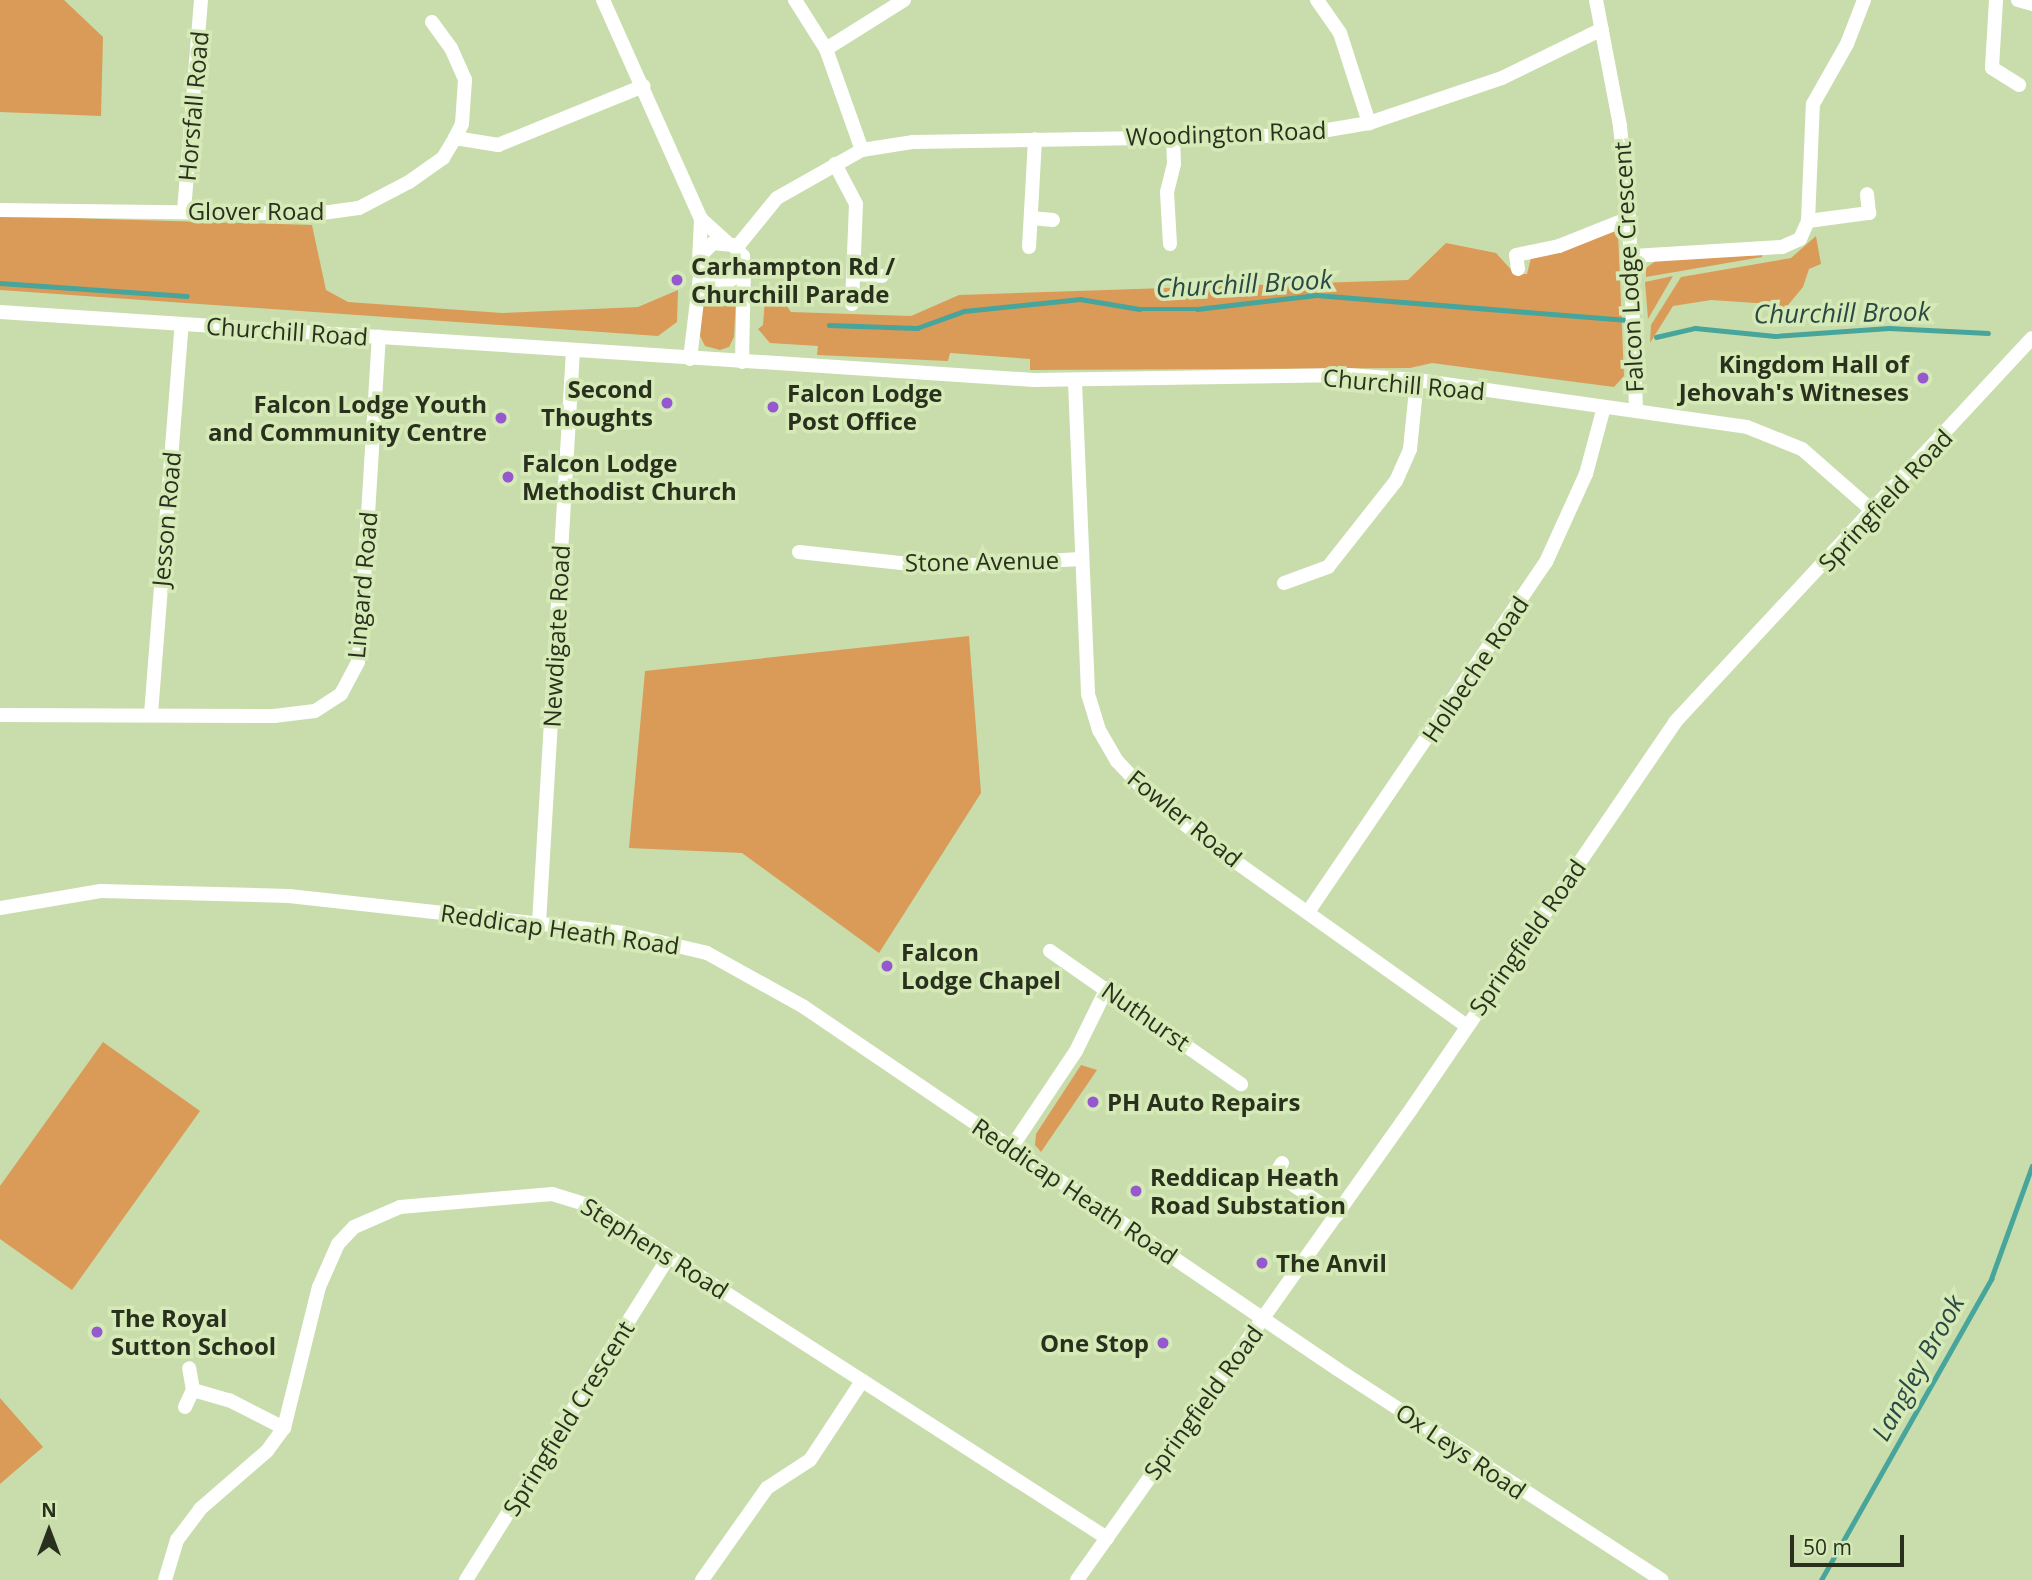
<!DOCTYPE html>
<html>
<head>
<meta charset="utf-8">
<style>
	body { margin:0 }
	#map { position:relative; width:2032px; height:1580px; overflow:hidden; background:#c8ddab; font-family:"Open Sans",sans-serif }
	div>[style] { position:absolute }
	.green>* { inset:0; background:#da9b58 }
	.stream>* { height:4.5px; margin:-2.25px; padding:0 2.25px; transform-origin:2.25px; border-radius:2.25px; background:#48a59b }
	.minor>* { height:14px; margin:-7px; padding:0 7px; transform-origin:7px; border-radius:7px; background:#fff }
	.dots>* { width:19px; height:19px; translate:-50% -50%; box-sizing:border-box; border:4px solid #d5eab7; border-radius:50% }
	span { translate:-50% -50%; white-space:nowrap; text-align:center; line-height:1.15; -webkit-text-stroke:7px #d5eab7; paint-order:stroke }
	.street-label { font-size:24px; color:#29301d }
	.poi-label { font-size:24px; color:#29301d; font-weight:700 }
	.left { translate:0 -50%; text-align:left }
	.right { translate:-100% -50%; text-align:right }
	.water-label { font-size:26px; color:#2a4844; font-style:italic }
	.north { position:absolute; left:14px; top:1496px; width:70px; height:70px; -webkit-text-stroke:5px #d5eab7; paint-order:stroke; rotate:0deg; font-size:19px; font-weight:700; line-height:28px; text-align:center; color:#29301d }
	.north::after { content:''; display:block; margin:auto; width:24px; height:32px; background:#29301d; clip-path:polygon(50% 0,100% 100%,50% 72%,0 100%) }
	.scale { position:absolute; left:1790px; top:1535px; width:114px; height:32px; box-sizing:border-box; border:4px solid #29301d; border-top:0; padding-left:9px; font-size:21px; line-height:24px; white-space:nowrap; color:#29301d; -webkit-text-stroke:5px #d5eab7; paint-order:stroke }
</style>
</head>
<body>
<div id="map">
	<div class="green">
		<div style="clip-path:polygon(0 0,64px 0,103px 37px,101px 116px,0 112px)"></div>
		<div style="clip-path:polygon(0 216px,312px 225px,326px 290px,348px 302px,502px 313px,638px 307px,678px 290px,677px 322px,658px 336px,0 290px)"></div>
		<div style="clip-path:polygon(1612px 230px,1618px 232px,1624px 376px,1614px 387px,1432px 363px,1410px 368px,1030px 370px,1030px 359px,950px 353px,948px 361px,817px 355px,818px 346px,770px 343px,758px 329px,763px 325px,765px 299px,781px 298px,791px 312px,911px 316px,959px 295px,1408px 280px,1446px 243px,1496px 253px,1515px 274px,1527px 274px,1531px 258px)"></div>
		<div style="clip-path:polygon(1816px 236px,1821px 264px,1809px 269px,1803px 287px,1783px 311px,1771px 304px,1711px 300px,1673px 306px,1650px 343px,1651px 325px,1681px 277px,1791px 258px)"></div>
		<div style="clip-path:polygon(1762px 255px,1762px 257px,1646px 277px,1646px 268px,1657px 260px)"></div>
		<div style="clip-path:polygon(1673px 276px,1648px 319px,1645px 282px)"></div>
		<div style="clip-path:polygon(709px 294px,736px 298px,734px 337px,729px 347px,720px 350px,705px 346px,700px 336px,703px 296px)"></div>
		<div style="clip-path:polygon(969px 636px,981px 793px,879px 953px,742px 853px,629px 848px,645px 671px)"></div>
		<div style="clip-path:polygon(103px 1042px,200px 1111px,72px 1290px,0 1239px,0 1186px)"></div>
		<div style="clip-path:polygon(1081px 1065px,1097px 1070px,1041px 1152px,1035px 1145px,1036px 1134px)"></div>
		<div style="clip-path:polygon(0 1398px,43px 1447px,0 1484px)"></div>
	</div>
	<div class="stream">
		<div style="left:0;top:283px;width:187px;rotate:4deg"></div>
		<div style="left:829px;top:325px;width:88px;rotate:2deg"></div>
		<div style="left:917px;top:328px;width:50px;rotate:-19.9deg"></div>
		<div style="left:964px;top:311px;width:117px;rotate:-5.9deg"></div>
		<div style="left:1080px;top:299px;width:60px;rotate:9.6deg"></div>
		<div style="left:1139px;top:309px;width:58px"></div>
		<div style="left:1197px;top:309px;width:120px;rotate:-6.7deg"></div>
		<div style="left:1316px;top:295px;width:309px;rotate:4.6deg"></div>
		<div style="left:1656px;top:337px;width:40px;rotate:-13deg"></div>
		<div style="left:1695px;top:328px;width:80px;rotate:5.7deg"></div>
		<div style="left:1775px;top:336px;width:114px;rotate:-4deg"></div>
		<div style="left:1889px;top:328px;width:99px;rotate:2.9deg"></div>
		<div style="left:1821px;top:1580px;width:346px;rotate:-60.5deg"></div>
		<div style="left:1991px;top:1279px;width:120px;rotate:-70.1deg"></div>
	</div>
	<div class="minor">
		<div style="left:603px;top:0;width:240px;rotate:65.9deg"></div>
		<div style="left:701px;top:219px;width:36px;rotate:42deg"></div>
		<div style="left:795px;top:0;width:58px;rotate:57.7deg"></div>
		<div style="left:826px;top:49px;width:107px;rotate:70.4deg"></div>
		<div style="left:1317px;top:0;width:40px;rotate:55.1deg"></div>
		<div style="left:1340px;top:33px;width:95px;rotate:72.1deg"></div>
		<div style="left:1596px;top:0;width:128px;rotate:79.2deg"></div>
		<div style="left:1620px;top:126px;width:92px;rotate:84.4deg"></div>
		<div style="left:1629px;top:218px;width:192px;rotate:87.9deg"></div>
		<div style="left:1996px;top:0;width:68px;rotate:93.4deg"></div>
		<div style="left:1992px;top:68px;width:32px;rotate:32deg"></div>
		<div style="left:2018px;top:0;width:15px;rotate:16deg"></div>
		<div style="left:432px;top:22px;width:32px;rotate:54deg"></div>
		<div style="left:451px;top:48px;width:35px;rotate:66deg"></div>
		<div style="left:465px;top:80px;width:44px;rotate:93.9deg"></div>
		<div style="left:462px;top:124px;width:16px;rotate:117deg"></div>
		<div style="left:826px;top:49px;width:92px;rotate:-32.1deg"></div>
		<div style="left:835px;top:164px;width:45px;rotate:62.3deg"></div>
		<div style="left:856px;top:204px;width:100px;rotate:92.3deg"></div>
		<div style="left:0;top:210px;width:315px;rotate:0.7deg"></div>
		<div style="left:315px;top:214px;width:44px;rotate:-7.8deg"></div>
		<div style="left:359px;top:208px;width:56px;rotate:-27.5deg"></div>
		<div style="left:409px;top:182px;width:42px;rotate:-35.2deg"></div>
		<div style="left:443px;top:158px;width:23px;rotate:-59deg"></div>
		<div style="left:455px;top:138px;width:44px;rotate:9.2deg"></div>
		<div style="left:498px;top:145px;width:157px;rotate:-22.1deg"></div>
		<div style="left:184px;top:211px;width:212px;rotate:-85.4deg"></div>
		<div style="left:1031px;top:218px;width:22px;rotate:5deg"></div>
		<div style="left:1808px;top:221px;width:62px;rotate:-7.5deg"></div>
		<div style="left:1869px;top:213px;width:19px;rotate:-96deg"></div>
		<div style="left:1170px;top:244px;width:52px;rotate:-93.3deg"></div>
		<div style="left:1167px;top:192px;width:29px;rotate:-76deg"></div>
		<div style="left:1174px;top:164px;width:28px;rotate:-92deg"></div>
		<div style="left:737px;top:247px;width:63px;rotate:-50.8deg"></div>
		<div style="left:777px;top:198px;width:98px;rotate:-29.5deg"></div>
		<div style="left:862px;top:150px;width:52px;rotate:-8.9deg"></div>
		<div style="left:913px;top:142px;width:385px;rotate:-1deg"></div>
		<div style="left:1298px;top:135px;width:72px;rotate:-9.6deg"></div>
		<div style="left:1369px;top:123px;width:140px;rotate:-18.7deg"></div>
		<div style="left:1502px;top:78px;width:111px;rotate:-26.1deg"></div>
		<div style="left:1029px;top:247px;width:108px;rotate:-86.8deg"></div>
		<div style="left:700px;top:256px;width:18px;rotate:-45deg"></div>
		<div style="left:713px;top:243px;width:20px;rotate:6deg"></div>
		<div style="left:733px;top:245px;width:15px;rotate:48deg"></div>
		<div style="left:743px;top:256px;width:15px;rotate:94deg"></div>
		<div style="left:742px;top:271px;width:23px;rotate:142deg"></div>
		<div style="left:724px;top:285px;width:21px;rotate:-157deg"></div>
		<div style="left:705px;top:277px;width:16px;rotate:-112deg"></div>
		<div style="left:699px;top:262px;width:43px;rotate:-87.3deg"></div>
		<div style="left:1633px;top:256px;width:149px;rotate:-3.5deg"></div>
		<div style="left:1782px;top:247px;width:20px;rotate:-24deg"></div>
		<div style="left:1800px;top:239px;width:20px;rotate:-66deg"></div>
		<div style="left:1808px;top:221px;width:117px;rotate:-87.6deg"></div>
		<div style="left:1813px;top:104px;width:69px;rotate:-60.5deg"></div>
		<div style="left:1847px;top:44px;width:47px;rotate:-68.9deg"></div>
		<div style="left:1518px;top:269px;width:14px;rotate:-98deg"></div>
		<div style="left:1516px;top:255px;width:44px;rotate:-11.8deg"></div>
		<div style="left:1559px;top:246px;width:75px;rotate:-21.8deg"></div>
		<div style="left:855px;top:274px;width:27px;rotate:4deg"></div>
		<div style="left:0;top:312px;width:1036px;rotate:3.76deg"></div>
		<div style="left:1034px;top:380px;width:314px;rotate:-0.9deg"></div>
		<div style="left:1348px;top:375px;width:69px;rotate:4.1deg"></div>
		<div style="left:1417px;top:380px;width:333px;rotate:8.1deg"></div>
		<div style="left:1747px;top:427px;width:59px;rotate:21.8deg"></div>
		<div style="left:1802px;top:449px;width:96px;rotate:41.2deg"></div>
		<div style="left:690px;top:359px;width:92px;rotate:-83.1deg"></div>
		<div style="left:742px;top:362px;width:92px;rotate:-88.8deg"></div>
		<div style="left:1075px;top:382px;width:312px;rotate:87.6deg"></div>
		<div style="left:1088px;top:694px;width:38px;rotate:73deg"></div>
		<div style="left:1099px;top:730px;width:36px;rotate:60deg"></div>
		<div style="left:1117px;top:761px;width:44px;rotate:46.8deg"></div>
		<div style="left:1147px;top:793px;width:66px;rotate:39.5deg"></div>
		<div style="left:1198px;top:835px;width:328px;rotate:35.4deg"></div>
		<div style="left:799px;top:552px;width:138px;rotate:6.2deg"></div>
		<div style="left:936px;top:567px;width:145px;rotate:-3.2deg"></div>
		<div style="left:1284px;top:583px;width:47px;rotate:-20deg"></div>
		<div style="left:1328px;top:567px;width:110px;rotate:-51.7deg"></div>
		<div style="left:1396px;top:481px;width:35px;rotate:-66deg"></div>
		<div style="left:1410px;top:449px;width:69px;rotate:-84.2deg"></div>
		<div style="left:151px;top:714px;width:391px;rotate:-85.5deg"></div>
		<div style="left:0;top:715px;width:274px;rotate:0.2deg"></div>
		<div style="left:274px;top:716px;width:41px;rotate:-7deg"></div>
		<div style="left:315px;top:711px;width:31px;rotate:-33deg"></div>
		<div style="left:341px;top:694px;width:36px;rotate:-62deg"></div>
		<div style="left:358px;top:662px;width:17px;rotate:-83deg"></div>
		<div style="left:360px;top:645px;width:309px;rotate:-86.5deg"></div>
		<div style="left:0;top:908px;width:102px;rotate:-9.6deg"></div>
		<div style="left:101px;top:891px;width:188px;rotate:1.5deg"></div>
		<div style="left:289px;top:896px;width:335px;rotate:6.3deg"></div>
		<div style="left:622px;top:933px;width:87px;rotate:13.2deg"></div>
		<div style="left:707px;top:953px;width:111px;rotate:29.1deg"></div>
		<div style="left:804px;top:1007px;width:644px;rotate:34.18deg"></div>
		<div style="left:1337px;top:1369px;width:387px;rotate:33deg"></div>
		<div style="left:1308px;top:912px;width:423px;rotate:-55.8deg"></div>
		<div style="left:1546px;top:562px;width:97px;rotate:-65.6deg"></div>
		<div style="left:1586px;top:474px;width:69px;rotate:-75deg"></div>
		<div style="left:539px;top:923px;width:574px;rotate:-86.6deg"></div>
		<div style="left:1050px;top:951px;width:233px;rotate:34.9deg"></div>
		<div style="left:1011px;top:1148px;width:117px;rotate:-56.2deg"></div>
		<div style="left:1076px;top:1051px;width:70px;rotate:-63.8deg"></div>
		<div style="left:1282px;top:1163px;width:12px;rotate:121deg"></div>
		<div style="left:1276px;top:1173px;width:74px;rotate:34.5deg"></div>
		<div style="left:193px;top:1390px;width:37px;rotate:16deg"></div>
		<div style="left:229px;top:1400px;width:62px;rotate:27deg"></div>
		<div style="left:185px;top:1407px;width:19px;rotate:-65deg"></div>
		<div style="left:193px;top:1390px;width:22px;rotate:-100deg"></div>
		<div style="left:165px;top:1580px;width:42px;rotate:-73.3deg"></div>
		<div style="left:177px;top:1540px;width:39px;rotate:-53deg"></div>
		<div style="left:200px;top:1509px;width:89px;rotate:-40.9deg"></div>
		<div style="left:267px;top:1451px;width:29px;rotate:-54deg"></div>
		<div style="left:284px;top:1428px;width:145px;rotate:-76.1deg"></div>
		<div style="left:319px;top:1287px;width:47px;rotate:-66.2deg"></div>
		<div style="left:338px;top:1244px;width:23px;rotate:-47deg"></div>
		<div style="left:354px;top:1227px;width:50px;rotate:-23.5deg"></div>
		<div style="left:400px;top:1207px;width:153px;rotate:-4.9deg"></div>
		<div style="left:552px;top:1194px;width:39px;rotate:17deg"></div>
		<div style="left:589px;top:1205px;width:616px;rotate:32.74deg"></div>
		<div style="left:466px;top:1580px;width:381px;rotate:-57.9deg"></div>
		<div style="left:702px;top:1580px;width:113px;rotate:-54.8deg"></div>
		<div style="left:767px;top:1488px;width:51px;rotate:-33.1deg"></div>
		<div style="left:810px;top:1460px;width:95px;rotate:-56.6deg"></div>
		<div style="left:1077px;top:1580px;width:579px;rotate:-54.63deg"></div>
		<div style="left:1412px;top:1108px;width:467px;rotate:-55.7deg"></div>
		<div style="left:1675px;top:722px;width:524px;rotate:-47.09deg"></div>
	</div>
	<div class="dots">
		<div style="left:677px;top:280px;background:#9658ce"></div>
		<div style="left:1923px;top:378px;background:#9658ce"></div>
		<div style="left:667px;top:403px;background:#9658ce"></div>
		<div style="left:773px;top:407px;background:#9658ce"></div>
		<div style="left:501px;top:418px;background:#9658ce"></div>
		<div style="left:508px;top:477px;background:#9658ce"></div>
		<div style="left:887px;top:966px;background:#9658ce"></div>
		<div style="left:1093px;top:1102px;background:#9658ce"></div>
		<div style="left:1136px;top:1191px;background:#9658ce"></div>
		<div style="left:1262px;top:1263px;background:#9658ce"></div>
		<div style="left:97px;top:1332px;background:#9658ce"></div>
		<div style="left:1163px;top:1343px;background:#9658ce"></div>
	</div>
	<div class="street-label">
		<span style="left:193px;top:106px;rotate:-85deg">Horsfall Road</span>
		<span style="left:1226px;top:133px;rotate:-2deg">Woodington Road</span>
		<span style="left:256px;top:211px">Glover Road</span>
		<span style="left:1628px;top:267px;rotate:-93deg">Falcon Lodge Crescent</span>
		<span style="left:287px;top:331px;rotate:4deg">Churchill Road</span>
		<span style="left:1404px;top:384px;rotate:5deg">Churchill Road</span>
		<span style="left:1885px;top:500px;rotate:-47deg">Springfield Road</span>
		<span style="left:166px;top:519px;rotate:-85deg">Jesson Road</span>
		<span style="left:982px;top:561px;rotate:-1deg">Stone Avenue</span>
		<span style="left:362px;top:585px;rotate:-85deg">Lingard Road</span>
		<span style="left:556px;top:636px;rotate:-87deg">Newdigate Road</span>
		<span style="left:1475px;top:669px;rotate:-56deg">Holbeche Road</span>
		<span style="left:1185px;top:818px;rotate:39deg">Fowler Road</span>
		<span style="left:560px;top:929px;rotate:8deg">Reddicap Heath Road</span>
		<span style="left:1527px;top:937px;rotate:-55deg">Springfield Road</span>
		<span style="left:1146px;top:1016px;rotate:35deg">Nuthurst</span>
		<span style="left:1075px;top:1191px;rotate:34deg">Reddicap Heath Road</span>
		<span style="left:655px;top:1248px;rotate:32deg">Stephens Road</span>
		<span style="left:1203px;top:1402px;rotate:-54deg">Springfield Road</span>
		<span style="left:568px;top:1418px;rotate:-58deg">Springfield Crescent</span>
		<span style="left:1461px;top:1451px;rotate:34deg">Ox Leys Road</span>
	</div>
	<div class="poi-label">
		<span class="left" style="left:691px;top:280px">Carhampton Rd /<br>Churchill Parade</span>
		<span class="right" style="left:1909px;top:378px">Kingdom Hall of<br>Jehovah's Witneses</span>
		<span class="right" style="left:653px;top:403px">Second<br>Thoughts</span>
		<span class="left" style="left:787px;top:407px">Falcon Lodge<br>Post Office</span>
		<span class="right" style="left:487px;top:418px">Falcon Lodge Youth<br>and Community Centre</span>
		<span class="left" style="left:522px;top:477px">Falcon Lodge<br>Methodist Church</span>
		<span class="left" style="left:901px;top:966px">Falcon<br>Lodge Chapel</span>
		<span class="left" style="left:1107px;top:1102px">PH Auto Repairs</span>
		<span class="left" style="left:1150px;top:1191px">Reddicap Heath<br>Road Substation</span>
		<span class="left" style="left:1276px;top:1263px">The Anvil</span>
		<span class="left" style="left:111px;top:1332px">The Royal<br>Sutton School</span>
		<span class="right" style="left:1149px;top:1343px">One Stop</span>
	</div>
	<div class="water-label">
		<span style="left:1244px;top:284px;rotate:-3deg">Churchill Brook</span>
		<span style="left:1842px;top:313px;rotate:-1deg">Churchill Brook</span>
		<span style="left:1918px;top:1368px;rotate:-61deg">Langley Brook</span>
	</div>
	<div class="north">N</div>
	<div class="scale">50 m</div>
</div>
</body>
</html>
